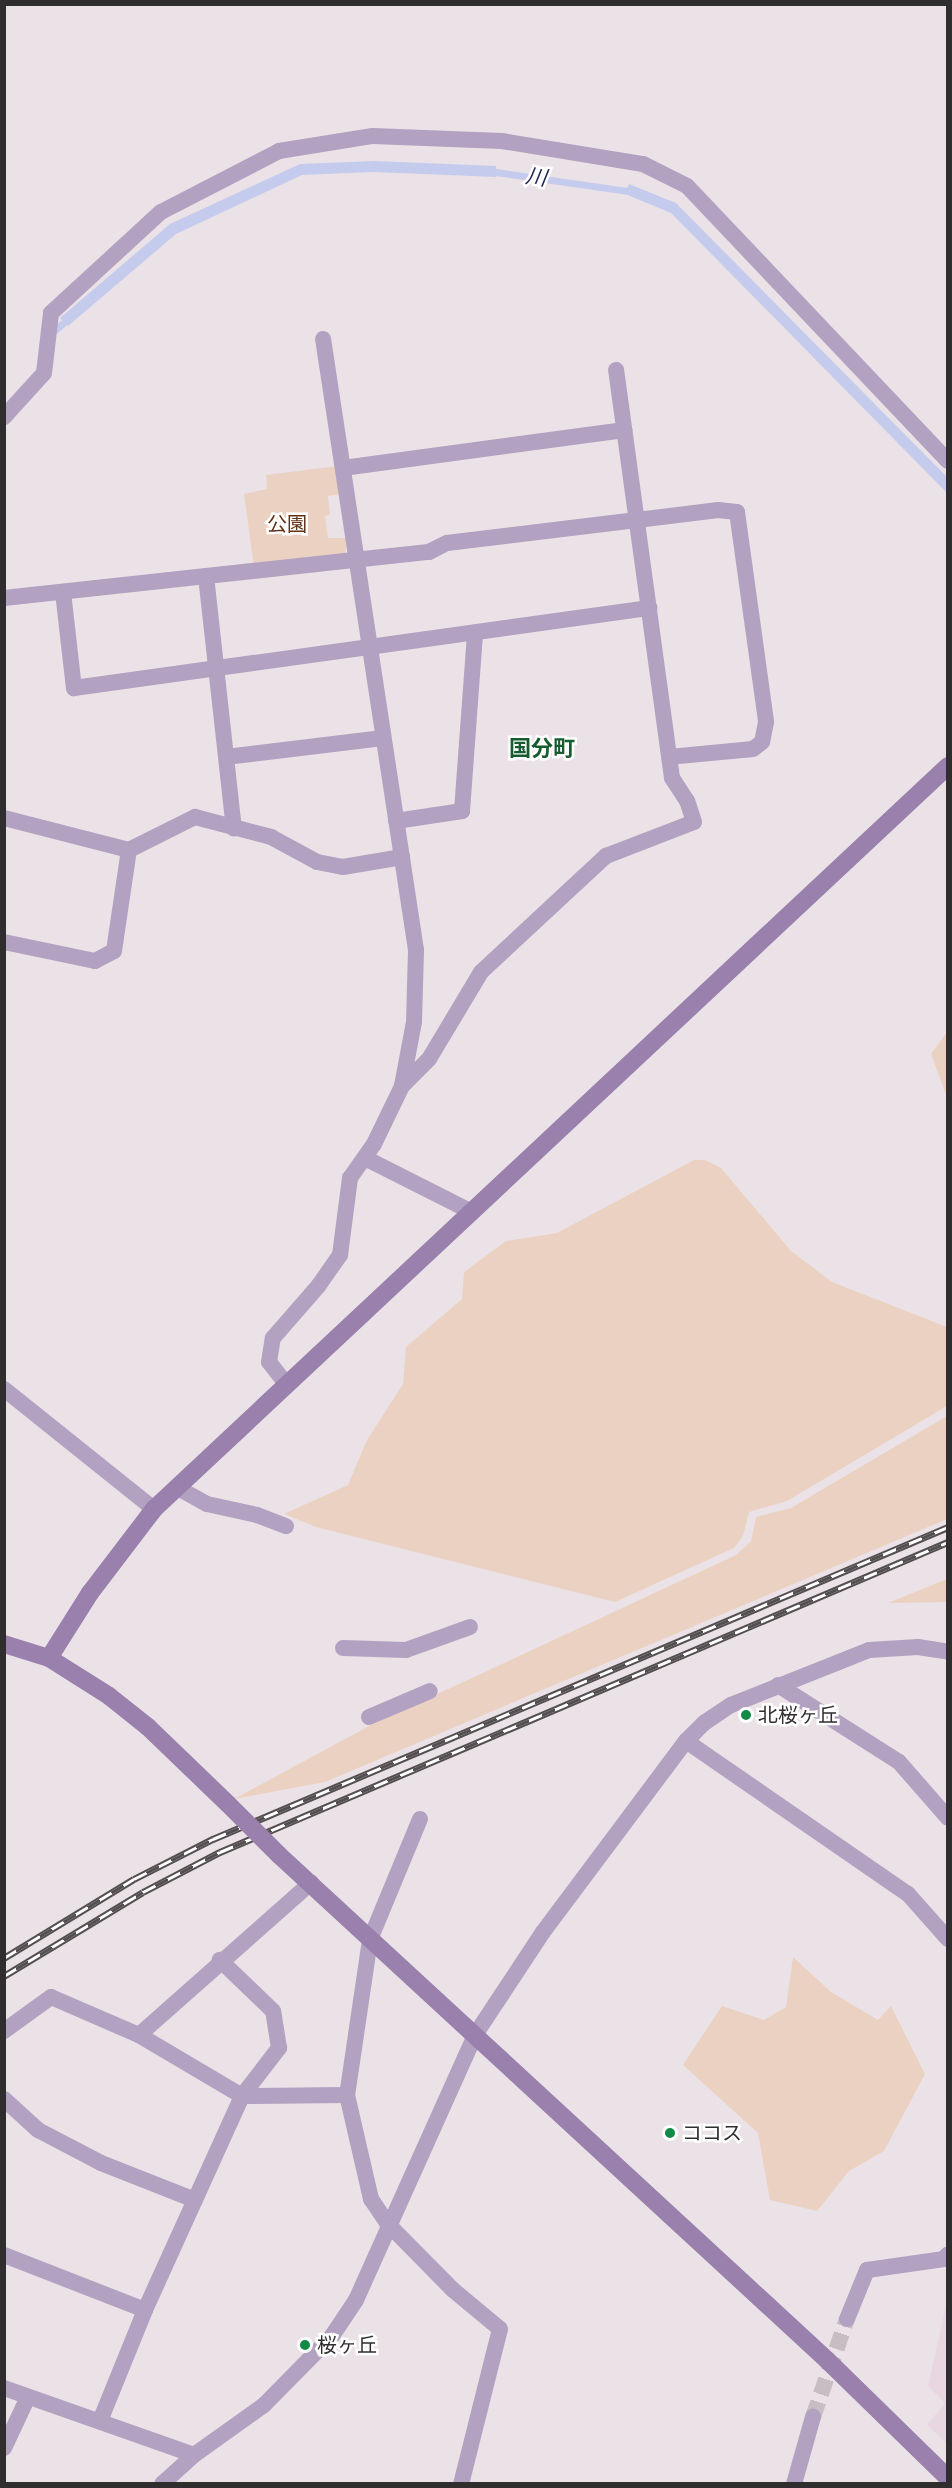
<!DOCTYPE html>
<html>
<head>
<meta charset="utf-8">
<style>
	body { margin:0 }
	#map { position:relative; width:952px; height:2488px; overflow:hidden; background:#ebe2e7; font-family:"Fira Sans Condensed","Noto Sans JP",sans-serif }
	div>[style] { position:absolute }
	.built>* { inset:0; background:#e8d6e0 }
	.green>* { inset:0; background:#ebd1c2 }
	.water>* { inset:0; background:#c5cbec }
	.stream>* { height:7px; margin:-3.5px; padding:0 3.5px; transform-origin:3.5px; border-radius:3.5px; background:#c5cbec }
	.street-tunnel>* { height:16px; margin-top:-8px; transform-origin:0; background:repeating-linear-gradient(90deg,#c6bec2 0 16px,transparent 0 24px) }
	.street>* { height:16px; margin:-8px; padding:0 8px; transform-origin:8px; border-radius:8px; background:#b2a1c0 }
	.secondary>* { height:18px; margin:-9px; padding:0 9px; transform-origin:9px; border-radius:9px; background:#9980ad }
	.rail>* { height:7px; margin-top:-3.5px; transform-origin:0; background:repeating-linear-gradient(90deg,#fff 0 14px,#534f51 0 28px); box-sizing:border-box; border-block:2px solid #534f51 }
	.secondary-bridge>* { height:18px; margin:-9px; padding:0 9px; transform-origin:9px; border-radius:9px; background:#9980ad }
	.dots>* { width:16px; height:16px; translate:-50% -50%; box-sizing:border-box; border:3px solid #fff; border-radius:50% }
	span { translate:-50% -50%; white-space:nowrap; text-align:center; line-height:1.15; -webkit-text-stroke:5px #fff; paint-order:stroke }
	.park-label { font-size:20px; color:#613419 }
	.poi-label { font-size:20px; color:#302d2f }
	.left { translate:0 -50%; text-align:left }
	.water-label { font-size:21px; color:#232852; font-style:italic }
	.quarter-label { font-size:22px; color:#165c2f; font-weight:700 }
	.frame { position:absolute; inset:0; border:6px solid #302d2f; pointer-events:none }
</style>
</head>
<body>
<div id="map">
	<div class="built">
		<div style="clip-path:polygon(947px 2302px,948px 2302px,947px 2443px,927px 2425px,945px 2403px,928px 2386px)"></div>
	</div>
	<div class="green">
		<div style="clip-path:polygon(338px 466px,342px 494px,328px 496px,330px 514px,325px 516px,328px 538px,347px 538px,345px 556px,254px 567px,244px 494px,267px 489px,266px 475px)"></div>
		<div style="clip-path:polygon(947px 1032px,947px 1097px,931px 1054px)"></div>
		<div style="clip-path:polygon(694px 1160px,705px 1160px,721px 1168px,791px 1251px,832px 1282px,947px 1327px,947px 1406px,787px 1501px,749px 1512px,743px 1536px,734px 1548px,615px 1602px,316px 1527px,284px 1514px,348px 1485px,367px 1440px,403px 1384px,406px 1347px,462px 1299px,464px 1272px,506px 1241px,557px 1233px)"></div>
		<div style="clip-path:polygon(947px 1416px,947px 1519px,325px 1782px,234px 1799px,371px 1725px,736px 1555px,751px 1541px,756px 1517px,791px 1508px)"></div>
		<div style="clip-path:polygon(947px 1579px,947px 1602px,888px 1603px)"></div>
		<div style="clip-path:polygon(793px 1957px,831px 1992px,878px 2020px,891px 2006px,925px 2074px,884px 2151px,849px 2171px,817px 2211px,770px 2200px,758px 2133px,683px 2065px,722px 2006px,764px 2020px,786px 2007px)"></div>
	</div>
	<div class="water">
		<div style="clip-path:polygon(375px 161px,496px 166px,496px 177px,374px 172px,302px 175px,176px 234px,68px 326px,60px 318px,170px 224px,300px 164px)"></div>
		<div style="clip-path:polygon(629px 184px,676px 203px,947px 477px,947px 493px,671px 213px,625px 194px)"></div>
	</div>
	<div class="stream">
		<div style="left:489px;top:171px;width:148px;rotate:8.2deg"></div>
		<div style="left:55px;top:330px;width:21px;rotate:-41deg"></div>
	</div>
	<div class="street-tunnel">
		<div style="left:813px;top:2417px;width:104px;rotate:-70.9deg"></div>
	</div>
	<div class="street">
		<div style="left:4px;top:417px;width:59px;rotate:-47.7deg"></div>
		<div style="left:44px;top:373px;width:60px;rotate:-83.3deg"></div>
		<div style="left:51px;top:313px;width:149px;rotate:-42.6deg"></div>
		<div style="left:161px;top:212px;width:133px;rotate:-27.3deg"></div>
		<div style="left:279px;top:151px;width:95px;rotate:-9.1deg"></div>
		<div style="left:373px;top:136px;width:129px;rotate:2.2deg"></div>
		<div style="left:502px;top:141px;width:143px;rotate:9.3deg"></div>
		<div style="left:643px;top:164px;width:49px;rotate:26.6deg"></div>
		<div style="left:687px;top:186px;width:379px;rotate:46.5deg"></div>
		<div style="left:343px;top:468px;width:284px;rotate:-7.7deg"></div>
		<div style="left:206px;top:576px;width:254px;rotate:83.7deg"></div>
		<div style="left:63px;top:592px;width:97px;rotate:83.5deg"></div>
		<div style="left:74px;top:688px;width:581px;rotate:-7.92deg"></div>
		<div style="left:4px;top:598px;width:427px;rotate:-6.2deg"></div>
		<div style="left:429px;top:552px;width:20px;rotate:-27deg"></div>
		<div style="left:447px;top:543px;width:191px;rotate:-6.9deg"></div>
		<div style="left:637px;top:520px;width:82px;rotate:-7deg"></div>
		<div style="left:718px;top:510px;width:19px;rotate:6deg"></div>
		<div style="left:737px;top:512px;width:212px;rotate:82.1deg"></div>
		<div style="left:766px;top:722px;width:20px;rotate:101deg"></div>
		<div style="left:762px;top:742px;width:11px;rotate:142deg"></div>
		<div style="left:753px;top:749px;width:84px;rotate:174.6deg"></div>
		<div style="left:226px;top:757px;width:158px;rotate:-6.9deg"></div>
		<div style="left:4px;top:818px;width:129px;rotate:14.4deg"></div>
		<div style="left:129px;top:850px;width:74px;rotate:-26.6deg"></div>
		<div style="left:195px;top:817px;width:79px;rotate:14.7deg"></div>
		<div style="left:271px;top:837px;width:52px;rotate:28.5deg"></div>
		<div style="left:317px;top:862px;width:26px;rotate:11deg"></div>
		<div style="left:343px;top:867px;width:60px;rotate:-9.6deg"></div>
		<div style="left:396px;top:821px;width:67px;rotate:-8.6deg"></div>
		<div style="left:462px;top:811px;width:179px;rotate:-85.8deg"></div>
		<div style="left:4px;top:942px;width:93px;rotate:11.8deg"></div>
		<div style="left:95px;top:961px;width:21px;rotate:-28deg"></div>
		<div style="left:114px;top:951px;width:102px;rotate:-81.6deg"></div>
		<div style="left:402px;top:1086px;width:38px;rotate:-45deg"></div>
		<div style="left:429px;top:1059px;width:101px;rotate:-59.1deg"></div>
		<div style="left:481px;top:972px;width:171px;rotate:-42.9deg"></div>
		<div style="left:606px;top:856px;width:94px;rotate:-21.1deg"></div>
		<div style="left:694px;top:822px;width:22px;rotate:-108deg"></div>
		<div style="left:687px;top:801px;width:27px;rotate:-123deg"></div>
		<div style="left:672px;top:778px;width:412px;rotate:-97.8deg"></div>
		<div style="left:365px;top:1158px;width:120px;rotate:26.8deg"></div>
		<div style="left:287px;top:1385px;width:29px;rotate:-128deg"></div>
		<div style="left:269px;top:1362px;width:24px;rotate:-81deg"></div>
		<div style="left:273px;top:1338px;width:70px;rotate:-49deg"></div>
		<div style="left:319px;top:1285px;width:37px;rotate:-55deg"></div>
		<div style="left:340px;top:1255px;width:78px;rotate:-82.6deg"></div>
		<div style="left:350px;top:1178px;width:42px;rotate:-54.8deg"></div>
		<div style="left:374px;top:1144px;width:64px;rotate:-64.2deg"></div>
		<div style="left:402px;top:1086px;width:65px;rotate:-79.4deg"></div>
		<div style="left:414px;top:1022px;width:72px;rotate:-88.4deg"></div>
		<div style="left:416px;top:950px;width:618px;rotate:-98.65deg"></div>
		<div style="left:4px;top:1389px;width:192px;rotate:38.7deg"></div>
		<div style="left:178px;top:1488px;width:33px;rotate:29deg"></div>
		<div style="left:207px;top:1504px;width:51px;rotate:12.4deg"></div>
		<div style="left:257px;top:1515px;width:31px;rotate:21deg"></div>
		<div style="left:343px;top:1648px;width:63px;rotate:1.8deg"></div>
		<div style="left:406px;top:1650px;width:68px;rotate:-19.8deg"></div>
		<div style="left:778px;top:1685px;width:143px;rotate:32.5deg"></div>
		<div style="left:899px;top:1762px;width:74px;rotate:48.8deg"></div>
		<div style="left:369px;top:1717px;width:66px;rotate:-23.1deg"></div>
		<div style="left:686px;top:1741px;width:270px;rotate:34.6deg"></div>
		<div style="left:908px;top:1894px;width:60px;rotate:48.4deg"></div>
		<div style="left:420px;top:1819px;width:131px;rotate:112.5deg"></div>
		<div style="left:370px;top:1940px;width:157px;rotate:98.4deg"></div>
		<div style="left:347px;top:2095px;width:107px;rotate:77deg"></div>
		<div style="left:371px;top:2199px;width:29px;rotate:56deg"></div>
		<div style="left:387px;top:2223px;width:93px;rotate:45.4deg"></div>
		<div style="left:452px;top:2289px;width:62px;rotate:39.8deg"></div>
		<div style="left:500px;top:2329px;width:160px;rotate:104.1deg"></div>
		<div style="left:4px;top:2031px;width:58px;rotate:-35.9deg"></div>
		<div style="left:51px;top:1997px;width:96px;rotate:23.4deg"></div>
		<div style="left:139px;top:2035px;width:120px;rotate:30.6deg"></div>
		<div style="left:242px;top:2096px;width:105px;rotate:-0.5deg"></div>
		<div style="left:139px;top:2035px;width:230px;rotate:-41.5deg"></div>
		<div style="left:4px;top:2099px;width:46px;rotate:42.4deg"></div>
		<div style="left:38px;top:2130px;width:71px;rotate:27.6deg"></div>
		<div style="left:101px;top:2163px;width:101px;rotate:21.5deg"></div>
		<div style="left:4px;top:2255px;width:151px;rotate:21.3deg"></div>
		<div style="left:847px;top:2319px;width:53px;rotate:-67.8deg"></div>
		<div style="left:867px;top:2270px;width:78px;rotate:-8.1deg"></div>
		<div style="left:944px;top:2259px;width:6px;rotate:-51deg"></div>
		<div style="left:4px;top:2388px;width:201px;rotate:19.4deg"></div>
		<div style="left:100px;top:2421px;width:120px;rotate:-67.9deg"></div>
		<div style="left:145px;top:2310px;width:235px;rotate:-65.6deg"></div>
		<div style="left:242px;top:2096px;width:61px;rotate:-52.4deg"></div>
		<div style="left:279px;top:2048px;width:37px;rotate:-99deg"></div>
		<div style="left:273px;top:2011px;width:74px;rotate:-136.1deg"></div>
		<div style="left:4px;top:2448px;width:56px;rotate:-64.8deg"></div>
		<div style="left:162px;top:2484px;width:43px;rotate:-42.2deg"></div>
		<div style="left:194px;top:2455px;width:86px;rotate:-35.5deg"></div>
		<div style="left:264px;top:2405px;width:97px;rotate:-45.4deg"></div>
		<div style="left:332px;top:2336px;width:43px;rotate:-56.3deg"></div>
		<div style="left:356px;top:2300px;width:290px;rotate:-65.8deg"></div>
		<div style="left:475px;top:2035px;width:123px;rotate:-56.6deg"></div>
		<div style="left:543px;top:1932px;width:239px;rotate:-53.2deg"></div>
		<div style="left:686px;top:1741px;width:25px;rotate:-45deg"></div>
		<div style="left:704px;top:1723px;width:32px;rotate:-34deg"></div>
		<div style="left:731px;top:1705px;width:149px;rotate:-21.7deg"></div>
		<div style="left:869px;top:1650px;width:49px;rotate:-3.5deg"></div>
		<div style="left:918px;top:1647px;width:30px;rotate:9deg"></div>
		<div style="left:794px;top:2484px;width:70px;rotate:-74.2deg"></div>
	</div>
	<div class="secondary">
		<div style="left:4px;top:1644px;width:47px;rotate:17.3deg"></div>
		<div style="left:49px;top:1658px;width:71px;rotate:32.3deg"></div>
		<div style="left:109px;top:1696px;width:50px;rotate:38.5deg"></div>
		<div style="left:148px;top:1727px;width:111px;rotate:43.9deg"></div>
		<div style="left:49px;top:1658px;width:77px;rotate:-57.8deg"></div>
		<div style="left:90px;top:1593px;width:106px;rotate:-52.7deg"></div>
		<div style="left:154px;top:1509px;width:1087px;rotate:-43.1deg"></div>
		<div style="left:279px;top:1855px;width:745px;rotate:42.66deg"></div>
		<div style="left:827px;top:2360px;width:169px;rotate:44.3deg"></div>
	</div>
	<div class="rail">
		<div style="left:4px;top:1958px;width:152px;rotate:-31.3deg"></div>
		<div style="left:134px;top:1879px;width:89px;rotate:-26.9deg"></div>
		<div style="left:213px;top:1839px;width:798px;rotate:-23deg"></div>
		<div style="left:4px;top:1976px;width:162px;rotate:-31.1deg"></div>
		<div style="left:143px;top:1892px;width:87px;rotate:-27.5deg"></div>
		<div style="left:220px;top:1852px;width:791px;rotate:-23.07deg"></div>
	</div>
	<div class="secondary-bridge">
		<div style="left:228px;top:1804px;width:72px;rotate:45deg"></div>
	</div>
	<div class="dots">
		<div style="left:746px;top:1715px;background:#118a45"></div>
		<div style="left:670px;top:2133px;background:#118a45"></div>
		<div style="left:305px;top:2345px;background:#118a45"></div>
	</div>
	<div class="park-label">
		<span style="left:287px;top:524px">公園</span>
	</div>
	<div class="poi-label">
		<span class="left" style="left:758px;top:1715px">北桜ヶ丘</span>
		<span class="left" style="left:682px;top:2133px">ココス</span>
		<span class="left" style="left:317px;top:2345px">桜ヶ丘</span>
	</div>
	<div class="water-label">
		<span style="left:536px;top:177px;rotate:8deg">川</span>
	</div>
	<div class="quarter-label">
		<span style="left:542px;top:749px">国分町</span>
	</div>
	<div class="frame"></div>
</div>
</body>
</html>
